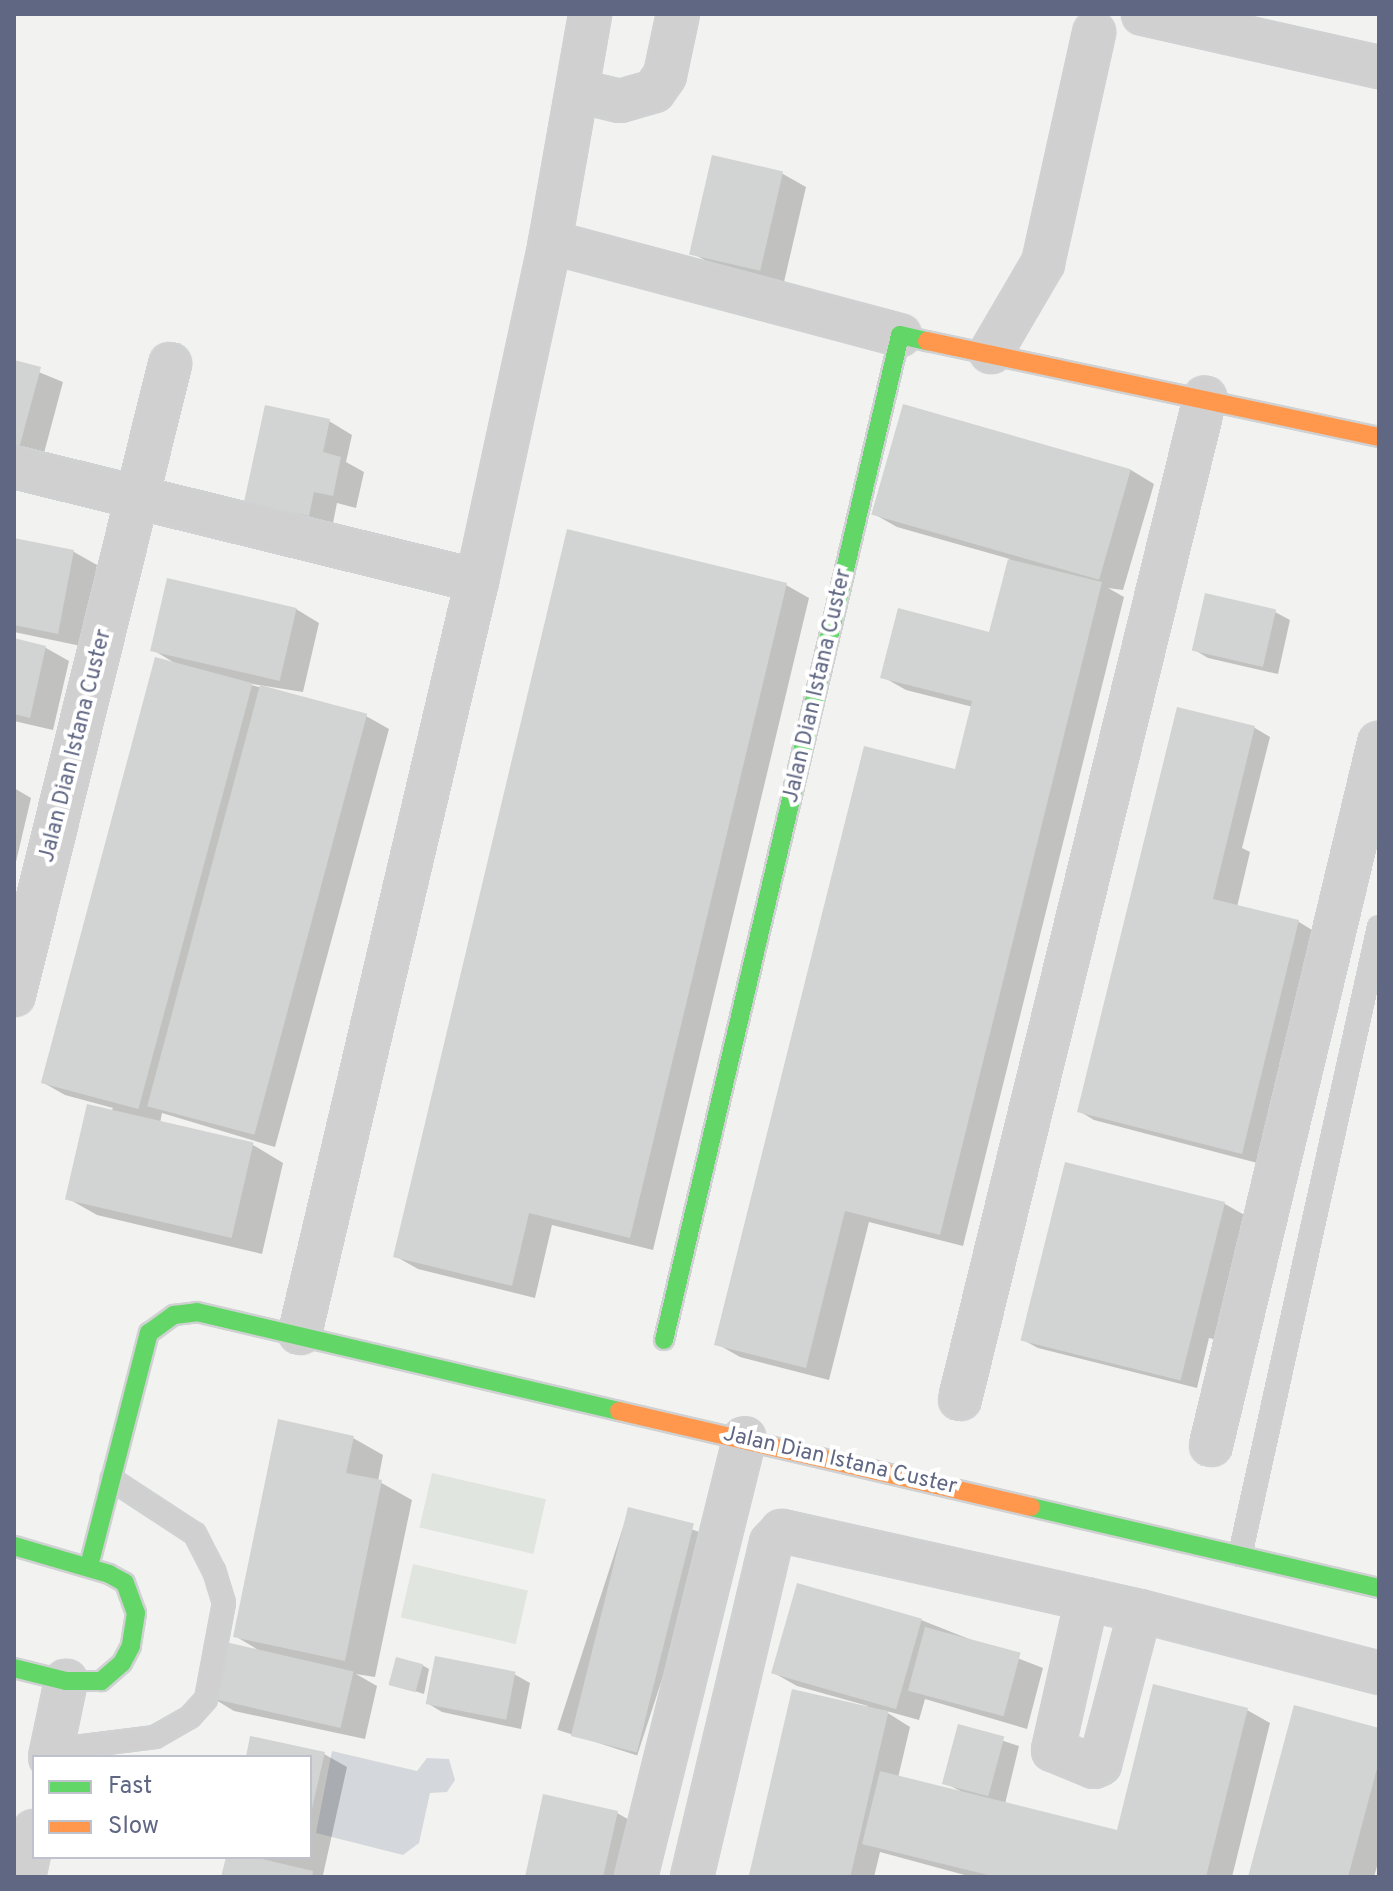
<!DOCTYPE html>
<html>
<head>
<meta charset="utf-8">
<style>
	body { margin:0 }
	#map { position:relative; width:1393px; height:1891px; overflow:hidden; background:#f2f3f0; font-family:Overpass,sans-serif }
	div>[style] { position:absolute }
	.green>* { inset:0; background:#e0e6df; transform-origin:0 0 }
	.water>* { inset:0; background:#d4d8dc }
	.shadow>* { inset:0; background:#0003; transform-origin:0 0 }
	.building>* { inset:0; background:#d2d3d3; transform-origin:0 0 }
	.roads { filter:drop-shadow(2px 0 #d0d1d2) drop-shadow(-2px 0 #d0d1d2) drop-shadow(0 2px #d0d1d2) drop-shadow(0 -2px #d0d1d2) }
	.lane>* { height:20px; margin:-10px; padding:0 10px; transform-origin:10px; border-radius:10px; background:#d0d0d1 }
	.street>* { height:40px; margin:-20px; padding:0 20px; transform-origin:20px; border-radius:20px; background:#d0d0d1 }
	.fast>* { height:18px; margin:-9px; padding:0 9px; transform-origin:9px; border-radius:9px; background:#63d668 }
	.slow>* { height:18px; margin:-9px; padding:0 9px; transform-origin:9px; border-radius:9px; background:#ff974d }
	span { translate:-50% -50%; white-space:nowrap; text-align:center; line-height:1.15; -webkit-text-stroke:8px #fff; paint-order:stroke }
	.street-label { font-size:22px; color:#606783 }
	.frame { position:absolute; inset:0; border:16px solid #606783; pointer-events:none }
	.legend { position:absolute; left:32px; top:1755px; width:280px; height:104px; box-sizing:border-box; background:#fff; border:2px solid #bfc2cd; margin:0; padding:10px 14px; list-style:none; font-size:24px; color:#606783 }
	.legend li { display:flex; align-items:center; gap:16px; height:40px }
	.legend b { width:40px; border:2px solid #bfc2cd }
</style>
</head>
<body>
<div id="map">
	<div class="green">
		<div style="left:432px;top:1473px;width:117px;height:56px;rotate:13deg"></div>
		<div style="left:413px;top:1564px;width:118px;height:55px;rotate:13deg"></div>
	</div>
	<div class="water">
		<div style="clip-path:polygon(332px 1751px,417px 1771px,427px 1758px,449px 1759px,455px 1780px,447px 1792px,430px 1793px,419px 1843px,403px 1855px,316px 1833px)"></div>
	</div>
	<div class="shadow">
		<div style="clip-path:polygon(714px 158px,783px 174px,806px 187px,784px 282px,715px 266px,692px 253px)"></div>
		<div style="clip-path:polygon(14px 362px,63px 382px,40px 468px,14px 461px)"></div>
		<div style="clip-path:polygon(905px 407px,1131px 470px,1154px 484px,1123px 590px,1108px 588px,1124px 597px,963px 1246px,869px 1222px,829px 1380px,740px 1357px,717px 1344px,957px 772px,973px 707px,906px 690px,883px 677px,991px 634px,1010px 559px,897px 527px,874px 514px)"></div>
		<div style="clip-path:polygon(329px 421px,352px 435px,346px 462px,364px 472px,356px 508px,337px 503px,332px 528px,270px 514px,247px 501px)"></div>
		<div style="clip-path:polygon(14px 540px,74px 552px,97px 565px,81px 646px,14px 632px)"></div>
		<div style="clip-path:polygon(786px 585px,809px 598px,653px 1250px,552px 1225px,535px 1298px,418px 1269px,395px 1256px)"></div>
		<div style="clip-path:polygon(296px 609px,319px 623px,303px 692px,240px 682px,366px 716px,389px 729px,275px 1147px,162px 1113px,160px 1123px,253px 1145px,283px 1163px,262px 1254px,97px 1215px,67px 1198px,113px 1108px,65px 1095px,42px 1082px,173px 662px,153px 650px)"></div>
		<div style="clip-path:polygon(1275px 612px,1290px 620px,1278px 674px,1208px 658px,1193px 649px)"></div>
		<div style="clip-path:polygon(14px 640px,46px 648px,69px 661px,53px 730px,14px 721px)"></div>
		<div style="clip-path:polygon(1178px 710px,1255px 728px,1270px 737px,1242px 848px,1250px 852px,1237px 907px,1299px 922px,1322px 936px,1265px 1165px,1094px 1120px,1079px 1111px)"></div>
		<div style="clip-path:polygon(14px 788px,31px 798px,15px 866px,14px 866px)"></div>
		<div style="clip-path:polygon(1066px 1164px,1225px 1204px,1248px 1217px,1217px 1340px,1209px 1338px,1197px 1388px,1038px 1348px,1023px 1340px)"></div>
		<div style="clip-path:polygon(353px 1438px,383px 1455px,378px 1481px,412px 1500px,375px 1677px,356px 1674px,377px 1686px,365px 1739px,234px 1711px,211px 1697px,260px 1651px,235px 1636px)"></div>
		<div style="left:629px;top:1509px;width:84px;height:232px;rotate:18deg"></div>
		<div style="clip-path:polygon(921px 1620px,1043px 1668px,1027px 1729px,925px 1699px,919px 1720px,883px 1710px,910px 1727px,898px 1778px,962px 1792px,945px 1783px,959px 1726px,1019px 1746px,1005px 1804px,1118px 1832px,1247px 1710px,1270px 1723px,1232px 1877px,972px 1877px,880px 1852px,874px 1877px,750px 1877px,868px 1706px,797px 1686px,774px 1673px)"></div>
		<div style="clip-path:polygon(422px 1665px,429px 1669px,424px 1694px,393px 1684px)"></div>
		<div style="clip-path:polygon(514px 1674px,530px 1683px,521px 1729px,442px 1712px,427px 1703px)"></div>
		<div style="clip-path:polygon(1379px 1730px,1379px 1859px,1374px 1877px,1250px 1877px)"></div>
		<div style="clip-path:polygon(324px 1754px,347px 1767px,323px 1875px,223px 1877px,228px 1857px,310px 1857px,310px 1757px,248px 1757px)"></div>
		<div style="clip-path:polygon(617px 1813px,640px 1826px,629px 1877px,527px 1877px)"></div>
	</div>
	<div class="building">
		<div style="left:712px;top:155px;width:73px;height:102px;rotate:13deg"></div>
		<div style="clip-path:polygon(14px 360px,41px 367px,17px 456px,14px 455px)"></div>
		<div style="left:903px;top:404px;width:237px;height:115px;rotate:16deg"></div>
		<div style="clip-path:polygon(265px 405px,330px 419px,323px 452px,341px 457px,333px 496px,314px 492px,309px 516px,244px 502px)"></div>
		<div style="clip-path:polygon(567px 529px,787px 583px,630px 1238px,529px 1213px,512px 1286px,393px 1257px)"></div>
		<div style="clip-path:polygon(14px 538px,74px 550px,58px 634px,14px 625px)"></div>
		<div style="clip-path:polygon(1008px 559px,1102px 582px,940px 1235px,845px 1211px,806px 1368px,714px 1345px,864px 746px,955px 769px,972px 701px,880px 678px,898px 608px,989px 632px)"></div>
		<div style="left:167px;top:578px;width:133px;height:75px;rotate:13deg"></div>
		<div style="left:1205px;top:593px;width:73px;height:59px;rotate:13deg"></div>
		<div style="clip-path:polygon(14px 638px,46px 646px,30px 718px,14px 714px)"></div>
		<div style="left:155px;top:657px;width:101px;height:441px;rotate:15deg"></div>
		<div style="left:260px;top:685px;width:111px;height:436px;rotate:15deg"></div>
		<div style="clip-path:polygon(1177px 707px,1255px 726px,1213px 899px,1299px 920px,1242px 1154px,1077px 1112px)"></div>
		<div style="left:87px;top:1104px;width:171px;height:98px;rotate:13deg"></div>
		<div style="left:1065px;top:1162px;width:165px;height:184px;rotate:14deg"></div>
		<div style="clip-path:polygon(278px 1419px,354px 1436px,346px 1473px,382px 1480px,345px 1661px,233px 1637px)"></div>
		<div style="left:628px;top:1507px;width:68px;height:236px;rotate:14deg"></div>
		<div style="left:797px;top:1583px;width:130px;height:94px;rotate:16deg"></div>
		<div style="left:925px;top:1627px;width:99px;height:66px;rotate:15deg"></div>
		<div style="left:221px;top:1641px;width:136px;height:58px;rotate:13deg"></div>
		<div style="left:435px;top:1656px;width:82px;height:49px;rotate:11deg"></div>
		<div style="left:396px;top:1657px;width:28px;height:29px;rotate:15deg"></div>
		<div style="clip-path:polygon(1153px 1684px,1248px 1708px,1206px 1877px,996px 1877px,862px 1844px,880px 1771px,1117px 1830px)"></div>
		<div style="left:792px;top:1689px;width:99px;height:193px;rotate:13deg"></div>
		<div style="clip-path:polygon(1294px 1705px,1379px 1728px,1379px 1761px,1348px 1877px,1248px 1877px)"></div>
		<div style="left:958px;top:1724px;width:48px;height:62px;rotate:15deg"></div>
		<div style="clip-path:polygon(250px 1736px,325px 1752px,311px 1813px,310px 1757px,246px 1757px)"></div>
		<div style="clip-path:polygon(543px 1794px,618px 1811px,603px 1877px,525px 1877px)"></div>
		<div style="clip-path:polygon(226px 1857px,254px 1857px,313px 1871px,312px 1877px,221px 1877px)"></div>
	</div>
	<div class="roads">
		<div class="lane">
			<div style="left:1240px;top:1555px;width:643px;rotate:-77.52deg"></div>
			<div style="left:51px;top:1750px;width:105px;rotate:-7.1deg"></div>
			<div style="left:155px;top:1737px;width:40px;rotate:-29.7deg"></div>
			<div style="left:190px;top:1717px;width:24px;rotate:-48deg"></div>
			<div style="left:206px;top:1699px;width:98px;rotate:-79.4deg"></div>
			<div style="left:224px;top:1603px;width:34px;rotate:-107deg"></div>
			<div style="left:214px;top:1571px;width:42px;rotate:-117.2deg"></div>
			<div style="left:195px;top:1534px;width:100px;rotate:-146.8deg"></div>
		</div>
		<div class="street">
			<div style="left:1143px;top:14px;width:242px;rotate:12.7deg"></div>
			<div style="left:578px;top:91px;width:43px;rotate:13.4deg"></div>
			<div style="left:620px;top:101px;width:35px;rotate:-16deg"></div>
			<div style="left:654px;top:91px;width:19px;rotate:-55deg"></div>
			<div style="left:665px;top:75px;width:62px;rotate:-78deg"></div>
			<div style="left:550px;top:242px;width:362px;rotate:14.9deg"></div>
			<div style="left:991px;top:352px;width:103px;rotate:-59.7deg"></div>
			<div style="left:1043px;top:263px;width:236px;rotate:-77.5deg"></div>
			<div style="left:14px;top:467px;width:477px;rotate:13.8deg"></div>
			<div style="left:14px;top:995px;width:650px;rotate:-76.11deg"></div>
			<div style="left:300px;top:1333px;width:773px;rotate:-76.76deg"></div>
			<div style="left:477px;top:581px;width:347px;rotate:-77.8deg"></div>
			<div style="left:550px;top:242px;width:231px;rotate:-80deg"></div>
			<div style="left:960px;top:1399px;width:1031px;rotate:-76.25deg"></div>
			<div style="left:1211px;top:1445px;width:722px;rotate:-76.54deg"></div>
			<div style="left:1087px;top:1599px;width:155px;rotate:102.7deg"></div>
			<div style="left:1053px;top:1750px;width:44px;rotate:22.5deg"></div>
			<div style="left:1094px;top:1767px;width:7px;rotate:-27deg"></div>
			<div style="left:1100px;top:1764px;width:158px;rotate:-75.3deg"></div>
			<div style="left:50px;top:1757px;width:78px;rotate:-78.1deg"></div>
			<div style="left:24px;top:1877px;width:47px;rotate:-77.7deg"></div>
			<div style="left:636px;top:1877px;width:452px;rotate:-76.1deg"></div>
			<div style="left:692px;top:1877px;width:343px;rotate:-76.7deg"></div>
			<div style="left:771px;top:1543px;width:16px;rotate:-47deg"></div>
			<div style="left:782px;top:1531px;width:367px;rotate:12.6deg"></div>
			<div style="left:1140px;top:1611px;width:247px;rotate:14.5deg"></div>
		</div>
		<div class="fast">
			<div style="left:664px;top:1340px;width:1032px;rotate:-76.78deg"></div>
			<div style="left:900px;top:335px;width:28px;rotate:13deg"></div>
			<div style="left:1031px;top:1507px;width:357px;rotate:13.1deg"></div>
			<div style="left:14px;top:1546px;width:99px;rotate:16.4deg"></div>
			<div style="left:109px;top:1574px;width:18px;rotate:29deg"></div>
			<div style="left:125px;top:1583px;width:32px;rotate:70deg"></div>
			<div style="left:136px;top:1613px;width:33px;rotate:99deg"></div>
			<div style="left:131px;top:1646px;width:19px;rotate:118deg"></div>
			<div style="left:122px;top:1663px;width:28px;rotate:139deg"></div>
			<div style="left:101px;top:1681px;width:35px;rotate:180deg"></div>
			<div style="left:66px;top:1681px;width:54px;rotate:-166deg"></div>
			<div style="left:89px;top:1566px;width:241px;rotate:-75.6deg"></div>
			<div style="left:149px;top:1333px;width:31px;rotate:-36deg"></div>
			<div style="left:174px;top:1315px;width:23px;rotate:-7deg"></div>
			<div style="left:197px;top:1312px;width:433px;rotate:13.2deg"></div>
		</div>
		<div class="slow">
			<div style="left:927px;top:341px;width:462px;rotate:12deg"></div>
			<div style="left:619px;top:1411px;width:423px;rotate:13.1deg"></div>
		</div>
	</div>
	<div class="street-label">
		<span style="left:818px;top:686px;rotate:-77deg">Jalan Dian Istana Custer</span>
		<span style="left:76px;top:746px;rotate:-76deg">Jalan Dian Istana Custer</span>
		<span style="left:840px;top:1461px;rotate:13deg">Jalan Dian Istana Custer</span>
	</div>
	<div class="frame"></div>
	<ul class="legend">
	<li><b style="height:10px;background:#63d668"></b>Fast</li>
	<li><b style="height:10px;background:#ff974d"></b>Slow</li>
	</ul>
</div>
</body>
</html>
